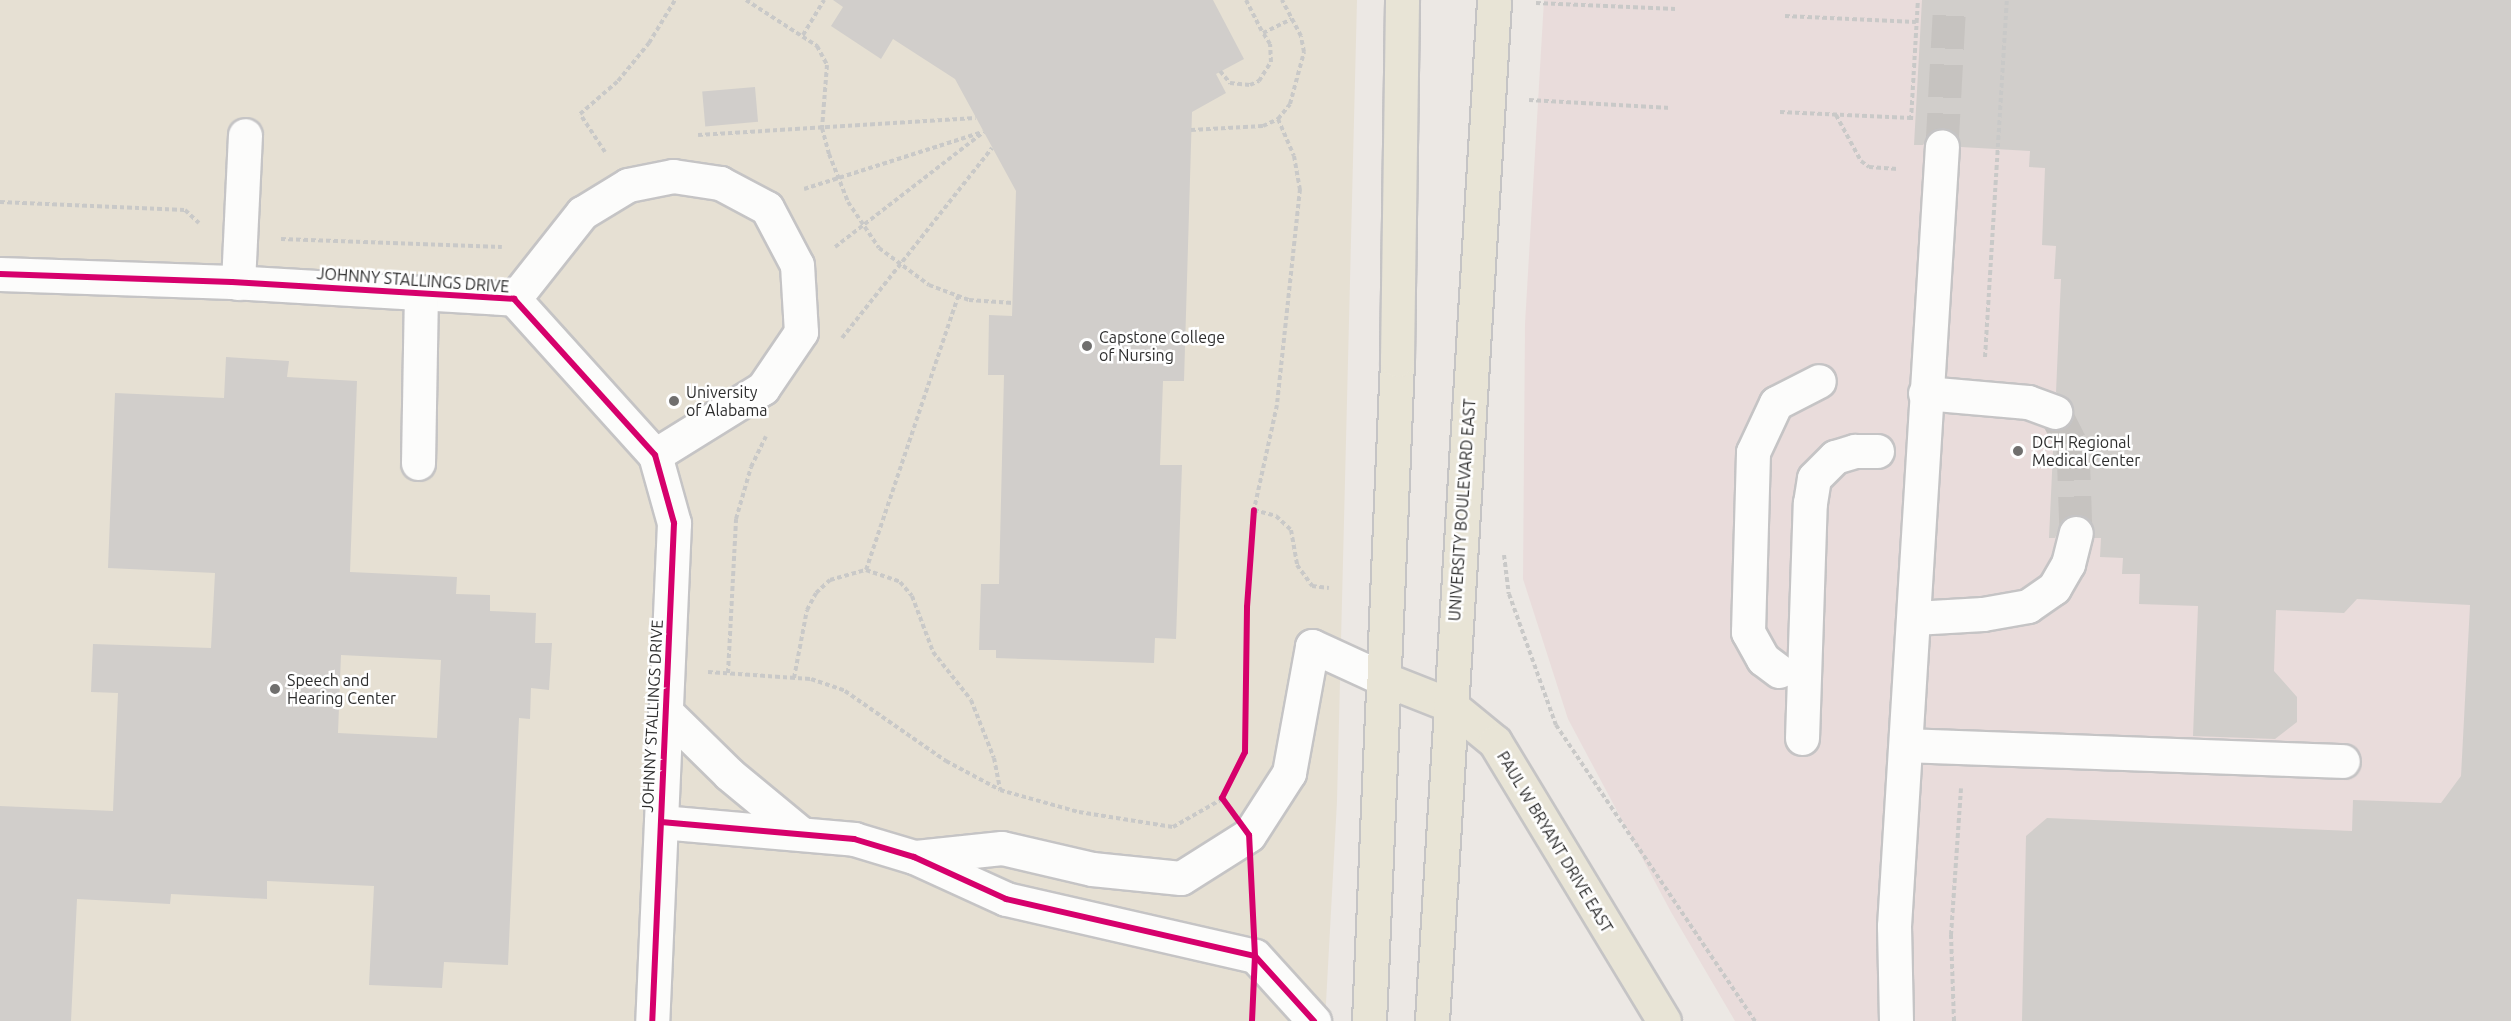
<!DOCTYPE html>
<html>
<head>
<meta charset="utf-8">
<style>
	body { margin:0 }
	#map { position:relative; width:2511px; height:1021px; overflow:hidden; background:#ece8e4; font-family:Ubuntu,sans-serif }
	div>[style] { position:absolute }
	.education>* { inset:0; background:#e6e0d3 }
	.medical>* { inset:0; background:#e9dcdb }
	.building>* { inset:0; background:#d1cecb; transform-origin:0 0 }
	.minor-tunnel>* { height:33px; margin-top:-16.5px; transform-origin:0; background:repeating-linear-gradient(90deg,#c6c3c0 0 33px,transparent 0 49px) }
	.path>* { height:4px; margin-top:-2px; transform-origin:0; background:repeating-linear-gradient(90deg,#c9c9c8 0 4.5px,transparent 0 7.5px) }
	.roads { filter:drop-shadow(2px 0 #c5c4c5) drop-shadow(-2px 0 #c5c4c5) drop-shadow(0 2px #c5c4c5) drop-shadow(0 -2px #c5c4c5) }
	.minor>* { height:33px; margin:-16.5px; padding:0 16.5px; transform-origin:16.5px; border-radius:16.5px; background:#fcfcfb }
	.major>* { height:33px; margin:-16.5px; padding:0 16.5px; transform-origin:16.5px; border-radius:16.5px; background:#e8e4d6 }
	.cycleway>* { height:6px; margin:-3px; padding:0 3px; transform-origin:3px; border-radius:3px; background:#d6006c }
	.dots>* { width:16px; height:16px; translate:-50% -50%; box-sizing:border-box; border:3px solid #fff; border-radius:50% }
	span { translate:-50% -50%; white-space:nowrap; text-align:center; line-height:1.15; -webkit-text-stroke:5px #fff; paint-order:stroke }
	.street-label { font-size:16px; color:#2e2e2e }
	.poi-label { font-size:16px; color:#2e2e2e }
	.left { translate:0 -50%; text-align:left }
</style>
</head>
<body>
<div id="map">
	<div class="education">
		<div style="clip-path:polygon(0 0,1357px 0,1337px 801px,1325px 1021px,0 1021px)"></div>
	</div>
	<div class="medical">
		<div style="clip-path:polygon(1544px 0,2511px 0,2511px 1021px,1735px 1021px,1671px 912px,1568px 719px,1523px 579px,1525px 324px)"></div>
	</div>
	<div class="building">
		<div style="clip-path:polygon(833px 0,1213px 0,1244px 59px,1216px 74px,1226px 93px,1192px 112px,1184px 381px,1163px 381px,1160px 465px,1182px 465px,1176px 639px,1155px 638px,1154px 663px,996px 658px,996px 650px,979px 650px,981px 584px,999px 584px,1004px 375px,988px 375px,989px 315px,1012px 316px,1016px 191px,955px 79px,893px 39px,881px 59px,831px 26px,843px 7px)"></div>
		<div style="clip-path:polygon(1922px 0,2511px 0,2511px 1021px,2022px 1021px,2026px 836px,2047px 818px,2352px 831px,2353px 800px,2441px 803px,2461px 776px,2470px 605px,2357px 599px,2344px 613px,2276px 610px,2274px 671px,2297px 697px,2297px 722px,2275px 739px,2193px 736px,2198px 606px,2139px 604px,2140px 574px,2122px 574px,2123px 558px,2100px 557px,2101px 538px,2094px 538px,2094px 527px,2081px 515px,2063px 520px,2055px 538px,2049px 538px,2054px 430px,2067px 426px,2074px 409px,2069px 400px,2056px 392px,2061px 279px,2054px 279px,2056px 246px,2042px 245px,2045px 168px,2029px 167px,2030px 151px,1961px 147px,1958px 137px,1944px 127px,1933px 130px,1923px 145px,1914px 145px)"></div>
		<div style="left:755px;top:87px;width:35px;height:53px;rotate:85deg"></div>
		<div style="clip-path:polygon(evenodd,226px 357px,289px 361px,287px 377px,357px 381px,350px 572px,457px 577px,456px 594px,490px 595px,490px 611px,536px 613px,535px 643px,552px 643px,549px 690px,531px 688px,530px 719px,519px 718px,508px 965px,444px 962px,442px 988px,369px 985px,374px 886px,267px 881px,267px 899px,171px 894px,170px 904px,77px 899px,71px 1021px,0 1021px,0 806px,113px 811px,118px 693px,91px 692px,93px 644px,211px 648px,215px 573px,108px 568px,115px 393px,224px 398px,226px 357px,341px 655px,441px 660px,437px 738px,338px 733px,341px 655px)"></div>
	</div>
	<div class="minor-tunnel">
		<div style="left:1942px;top:146px;width:146px;rotate:-86.9deg"></div>
		<div style="left:2055px;top:412px;width:39px;rotate:63deg"></div>
		<div style="left:2073px;top:447px;width:86px;rotate:88deg"></div>
	</div>
	<div class="path">
		<div style="left:746px;top:0;width:85px;rotate:32.9deg"></div>
		<div style="left:817px;top:46px;width:21px;rotate:62deg"></div>
		<div style="left:827px;top:65px;width:63px;rotate:94.5deg"></div>
		<div style="left:822px;top:128px;width:27px;rotate:75deg"></div>
		<div style="left:829px;top:154px;width:52px;rotate:68.4deg"></div>
		<div style="left:848px;top:202px;width:55px;rotate:56deg"></div>
		<div style="left:879px;top:248px;width:62px;rotate:36.5deg"></div>
		<div style="left:929px;top:285px;width:43px;rotate:20.6deg"></div>
		<div style="left:969px;top:300px;width:44px;rotate:3.9deg"></div>
		<div style="left:1246px;top:0;width:37px;rotate:63deg"></div>
		<div style="left:1263px;top:33px;width:32px;rotate:-26deg"></div>
		<div style="left:1536px;top:3px;width:140px;rotate:2.5deg"></div>
		<div style="left:1785px;top:16px;width:131px;rotate:2.6deg"></div>
		<div style="left:803px;top:35px;width:41px;rotate:-59deg"></div>
		<div style="left:1220px;top:71px;width:16px;rotate:50deg"></div>
		<div style="left:1230px;top:83px;width:20px;rotate:6deg"></div>
		<div style="left:1250px;top:85px;width:10px;rotate:-24deg"></div>
		<div style="left:1259px;top:81px;width:22px;rotate:-58deg"></div>
		<div style="left:1271px;top:62px;width:18px;rotate:-93deg"></div>
		<div style="left:1270px;top:44px;width:13px;rotate:-122deg"></div>
		<div style="left:1529px;top:100px;width:142px;rotate:3.2deg"></div>
		<div style="left:1780px;top:112px;width:131px;rotate:2.6deg"></div>
		<div style="left:1836px;top:115px;width:52px;rotate:61.5deg"></div>
		<div style="left:1861px;top:161px;width:10px;rotate:37deg"></div>
		<div style="left:1869px;top:167px;width:29px;rotate:4deg"></div>
		<div style="left:1278px;top:119px;width:40px;rotate:66.6deg"></div>
		<div style="left:1294px;top:156px;width:34px;rotate:80deg"></div>
		<div style="left:1300px;top:189px;width:217px;rotate:96.1deg"></div>
		<div style="left:1277px;top:405px;width:107px;rotate:102.4deg"></div>
		<div style="left:1254px;top:510px;width:23px;rotate:15deg"></div>
		<div style="left:1276px;top:516px;width:21px;rotate:43deg"></div>
		<div style="left:1291px;top:530px;width:36px;rotate:80deg"></div>
		<div style="left:1297px;top:565px;width:26px;rotate:54deg"></div>
		<div style="left:1312px;top:586px;width:17px;rotate:7deg"></div>
		<div style="left:1911px;top:120px;width:120px;rotate:-86.7deg"></div>
		<div style="left:1191px;top:130px;width:72px;rotate:-3.2deg"></div>
		<div style="left:1263px;top:126px;width:17px;rotate:-25deg"></div>
		<div style="left:1278px;top:119px;width:19px;rotate:-51deg"></div>
		<div style="left:1290px;top:104px;width:54px;rotate:-74.9deg"></div>
		<div style="left:1304px;top:52px;width:16px;rotate:-101deg"></div>
		<div style="left:1301px;top:36px;width:41px;rotate:-117.8deg"></div>
		<div style="left:698px;top:135px;width:278px;rotate:-3.5deg"></div>
		<div style="left:605px;top:152px;width:45px;rotate:-123.3deg"></div>
		<div style="left:580px;top:114px;width:50px;rotate:-41deg"></div>
		<div style="left:618px;top:81px;width:49px;rotate:-50.8deg"></div>
		<div style="left:649px;top:43px;width:50px;rotate:-58.8deg"></div>
		<div style="left:804px;top:189px;width:185px;rotate:-17.7deg"></div>
		<div style="left:0;top:202px;width:185px;rotate:2.5deg"></div>
		<div style="left:185px;top:210px;width:19px;rotate:43deg"></div>
		<div style="left:281px;top:239px;width:221px;rotate:2.1deg"></div>
		<div style="left:835px;top:247px;width:188px;rotate:-37.7deg"></div>
		<div style="left:842px;top:338px;width:242px;rotate:-51.7deg"></div>
		<div style="left:1985px;top:357px;width:358px;rotate:-86.5deg"></div>
		<div style="left:1504px;top:555px;width:39px;rotate:83deg"></div>
		<div style="left:1509px;top:594px;width:139px;rotate:70.3deg"></div>
		<div style="left:1556px;top:725px;width:357px;rotate:56.1deg"></div>
		<div style="left:866px;top:570px;width:289px;rotate:-71.4deg"></div>
		<div style="left:708px;top:672px;width:103px;rotate:3.9deg"></div>
		<div style="left:811px;top:679px;width:36px;rotate:19deg"></div>
		<div style="left:845px;top:691px;width:123px;rotate:34.7deg"></div>
		<div style="left:946px;top:761px;width:61px;rotate:28.2deg"></div>
		<div style="left:1000px;top:790px;width:82px;rotate:15.6deg"></div>
		<div style="left:1079px;top:812px;width:95px;rotate:9.1deg"></div>
		<div style="left:1173px;top:827px;width:56px;rotate:-29.7deg"></div>
		<div style="left:728px;top:673px;width:154px;rotate:-87deg"></div>
		<div style="left:736px;top:519px;width:54px;rotate:-73.9deg"></div>
		<div style="left:751px;top:467px;width:34px;rotate:-64deg"></div>
		<div style="left:794px;top:678px;width:69px;rotate:-79.2deg"></div>
		<div style="left:807px;top:610px;width:19px;rotate:-62deg"></div>
		<div style="left:816px;top:593px;width:19px;rotate:-43deg"></div>
		<div style="left:830px;top:580px;width:37px;rotate:-16deg"></div>
		<div style="left:866px;top:570px;width:36px;rotate:19deg"></div>
		<div style="left:900px;top:582px;width:18px;rotate:49deg"></div>
		<div style="left:912px;top:596px;width:60px;rotate:69.4deg"></div>
		<div style="left:933px;top:652px;width:61px;rotate:51.6deg"></div>
		<div style="left:971px;top:700px;width:62px;rotate:68.4deg"></div>
		<div style="left:994px;top:758px;width:32px;rotate:79deg"></div>
		<div style="left:1954px;top:1021px;width:86px;rotate:-92deg"></div>
		<div style="left:1951px;top:935px;width:147px;rotate:-86.1deg"></div>
	</div>
	<div class="roads">
		<div class="minor">
			<div style="left:0;top:274px;width:232px;rotate:2deg"></div>
			<div style="left:232px;top:282px;width:283px;rotate:3.4deg"></div>
			<div style="left:514px;top:299px;width:210px;rotate:47.9deg"></div>
			<div style="left:655px;top:455px;width:71px;rotate:74.4deg"></div>
			<div style="left:674px;top:523px;width:498px;rotate:92.5deg"></div>
			<div style="left:238px;top:283px;width:148px;rotate:-87.3deg"></div>
			<div style="left:514px;top:299px;width:110px;rotate:-51.7deg"></div>
			<div style="left:582px;top:213px;width:54px;rotate:-31.3deg"></div>
			<div style="left:628px;top:185px;width:46px;rotate:-11.3deg"></div>
			<div style="left:673px;top:176px;width:48px;rotate:8.5deg"></div>
			<div style="left:720px;top:183px;width:53px;rotate:28deg"></div>
			<div style="left:767px;top:208px;width:64px;rotate:62.2deg"></div>
			<div style="left:797px;top:265px;width:67px;rotate:86.6deg"></div>
			<div style="left:801px;top:332px;width:68px;rotate:124.2deg"></div>
			<div style="left:763px;top:388px;width:127px;rotate:148.2deg"></div>
			<div style="left:1925px;top:393px;width:103px;rotate:5deg"></div>
			<div style="left:2028px;top:402px;width:29px;rotate:20deg"></div>
			<div style="left:418px;top:463px;width:171px;rotate:-89deg"></div>
			<div style="left:1914px;top:618px;width:69px;rotate:-3.3deg"></div>
			<div style="left:1983px;top:614px;width:46px;rotate:-10.1deg"></div>
			<div style="left:2028px;top:606px;width:32px;rotate:-35deg"></div>
			<div style="left:2054px;top:588px;width:28px;rotate:-60deg"></div>
			<div style="left:2068px;top:564px;width:32px;rotate:-76deg"></div>
			<div style="left:1779px;top:671px;width:20px;rotate:-143deg"></div>
			<div style="left:1763px;top:659px;width:31px;rotate:-119deg"></div>
			<div style="left:1748px;top:632px;width:180px;rotate:-88.4deg"></div>
			<div style="left:1753px;top:452px;width:54px;rotate:-64.9deg"></div>
			<div style="left:1776px;top:403px;width:48px;rotate:-27.1deg"></div>
			<div style="left:665px;top:711px;width:90px;rotate:44.5deg"></div>
			<div style="left:729px;top:774px;width:91px;rotate:39.6deg"></div>
			<div style="left:1802px;top:738px;width:235px;rotate:-88.1deg"></div>
			<div style="left:1810px;top:503px;width:25px;rotate:-81deg"></div>
			<div style="left:1814px;top:478px;width:30px;rotate:-45deg"></div>
			<div style="left:1835px;top:457px;width:21px;rotate:-17deg"></div>
			<div style="left:1855px;top:451px;width:22px"></div>
			<div style="left:1906px;top:745px;width:437px;rotate:2.1deg"></div>
			<div style="left:661px;top:822px;width:194px;rotate:5deg"></div>
			<div style="left:854px;top:839px;width:63px;rotate:16.7deg"></div>
			<div style="left:914px;top:857px;width:101px;rotate:24.5deg"></div>
			<div style="left:1006px;top:899px;width:255px;rotate:12.9deg"></div>
			<div style="left:1255px;top:956px;width:88px;rotate:47.8deg"></div>
			<div style="left:916px;top:857px;width:86px;rotate:-6deg"></div>
			<div style="left:1002px;top:848px;width:92px;rotate:13.1deg"></div>
			<div style="left:1092px;top:869px;width:89px;rotate:5.8deg"></div>
			<div style="left:1181px;top:878px;width:80px;rotate:-32.3deg"></div>
			<div style="left:1249px;top:835px;width:74px;rotate:-57.2deg"></div>
			<div style="left:1289px;top:773px;width:129px;rotate:-79.7deg"></div>
			<div style="left:1312px;top:646px;width:79px;rotate:24.6deg"></div>
			<div style="left:1896px;top:1021px;width:95px;rotate:-91.2deg"></div>
			<div style="left:1894px;top:926px;width:781px;rotate:-86.48deg"></div>
		</div>
		<div class="major">
			<div style="left:1384px;top:679px;width:71px;rotate:21.5deg"></div>
			<div style="left:1450px;top:705px;width:58px;rotate:39.4deg"></div>
			<div style="left:1495px;top:742px;width:326px;rotate:58.8deg"></div>
			<div style="left:1369px;top:1021px;width:662px;rotate:-87.57deg"></div>
			<div style="left:1397px;top:360px;width:360px;rotate:-89.2deg"></div>
			<div style="left:1432px;top:1021px;width:1023px;rotate:-86.52deg"></div>
		</div>
	</div>
	<div class="cycleway">
		<div style="left:0;top:274px;width:232px;rotate:2deg"></div>
		<div style="left:232px;top:282px;width:283px;rotate:3.4deg"></div>
		<div style="left:514px;top:299px;width:210px;rotate:47.9deg"></div>
		<div style="left:655px;top:455px;width:71px;rotate:74.4deg"></div>
		<div style="left:674px;top:523px;width:498px;rotate:92.5deg"></div>
		<div style="left:661px;top:822px;width:194px;rotate:5deg"></div>
		<div style="left:854px;top:839px;width:63px;rotate:16.7deg"></div>
		<div style="left:914px;top:857px;width:101px;rotate:24.5deg"></div>
		<div style="left:1006px;top:899px;width:255px;rotate:12.9deg"></div>
		<div style="left:1255px;top:956px;width:88px;rotate:47.8deg"></div>
		<div style="left:1252px;top:1021px;width:65px;rotate:-87.4deg"></div>
		<div style="left:1255px;top:956px;width:121px;rotate:-92.8deg"></div>
		<div style="left:1249px;top:835px;width:46px;rotate:-126.1deg"></div>
		<div style="left:1222px;top:798px;width:51px;rotate:-63.4deg"></div>
		<div style="left:1245px;top:752px;width:145px;rotate:-89.2deg"></div>
		<div style="left:1247px;top:607px;width:97px;rotate:-85.9deg"></div>
	</div>
	<div class="dots">
		<div style="left:1087px;top:346px;background:#706f6e"></div>
		<div style="left:674px;top:401px;background:#706f6e"></div>
		<div style="left:2018px;top:451px;background:#706f6e"></div>
		<div style="left:275px;top:689px;background:#706f6e"></div>
	</div>
	<div class="street-label">
		<span style="left:413px;top:280px;rotate:4deg">JOHNNY STALLINGS DRIVE</span>
		<span style="left:1462px;top:510px;rotate:-86deg">UNIVERSITY BOULEVARD EAST</span>
		<span style="left:652px;top:716px;rotate:-87deg">JOHNNY STALLINGS DRIVE</span>
		<span style="left:1555px;top:842px;rotate:59deg">PAUL W BRYANT DRIVE EAST</span>
	</div>
	<div class="poi-label">
		<span class="left" style="left:1099px;top:346px">Capstone College<br>of Nursing</span>
		<span class="left" style="left:686px;top:401px">University<br>of Alabama</span>
		<span class="left" style="left:2032px;top:451px">DCH Regional<br>Medical Center</span>
		<span class="left" style="left:287px;top:689px">Speech and<br>Hearing Center</span>
	</div>
</div>
</body>
</html>
